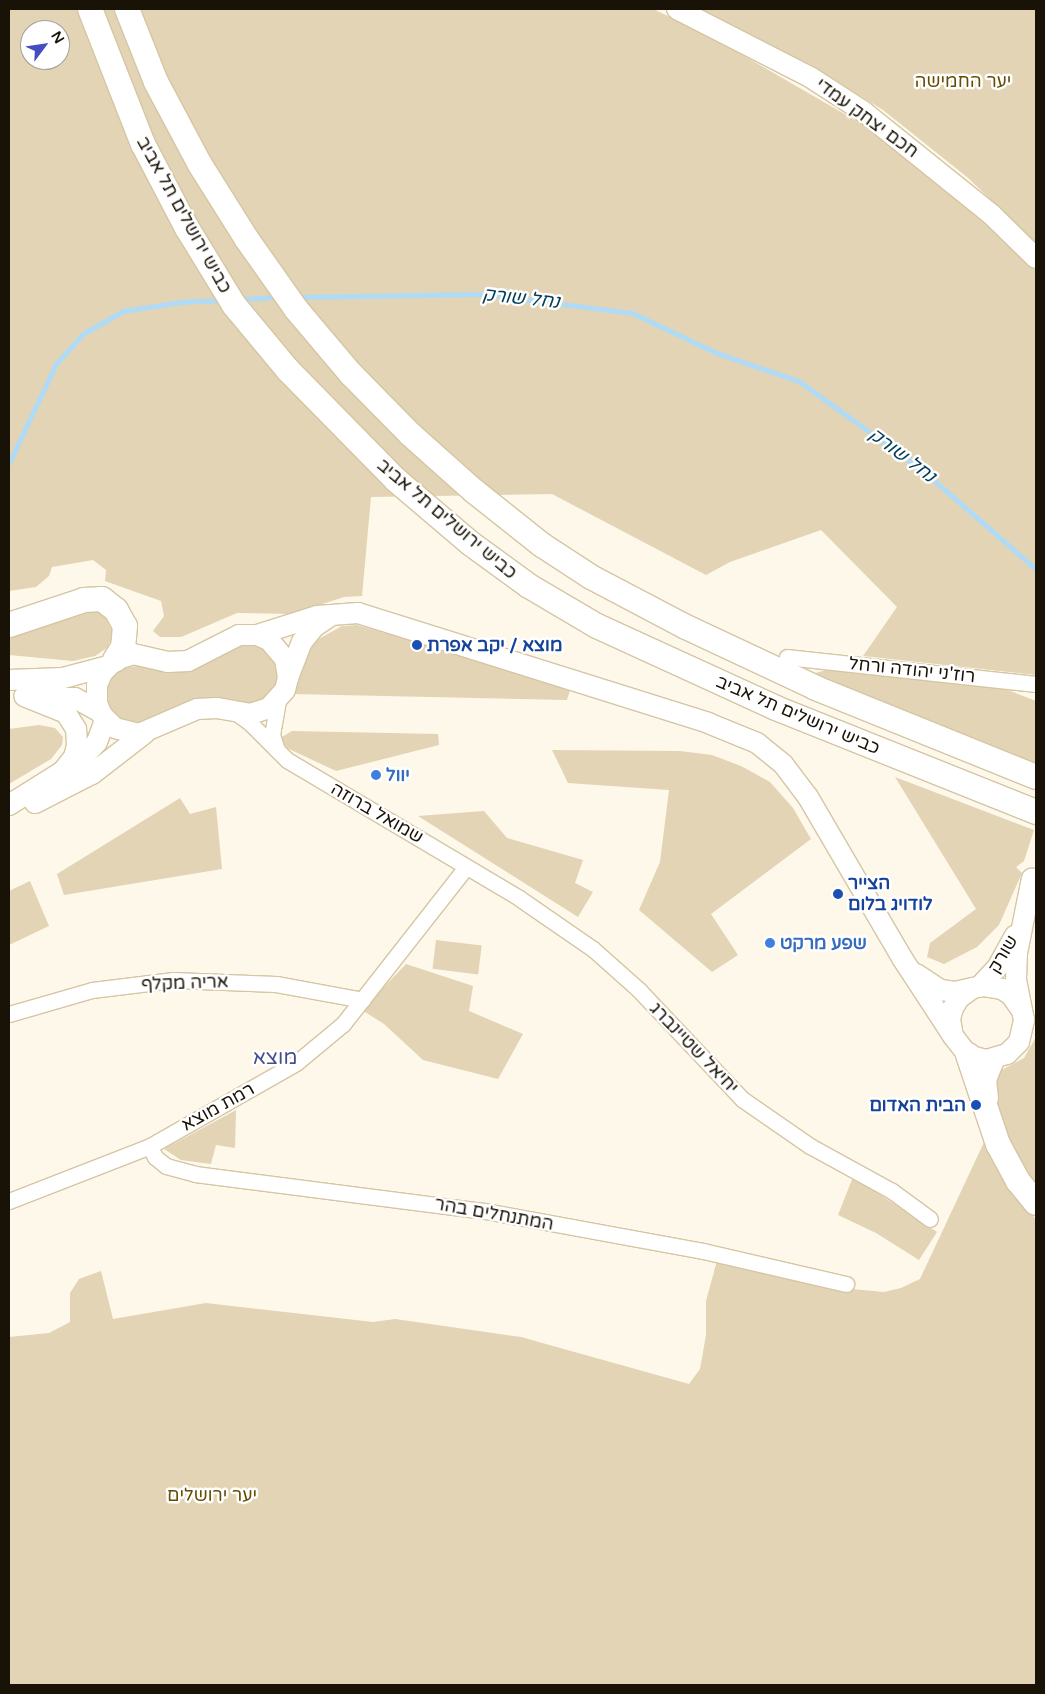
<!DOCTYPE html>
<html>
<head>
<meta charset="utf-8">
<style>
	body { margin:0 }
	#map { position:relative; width:1045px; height:1694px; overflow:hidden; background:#fef8ea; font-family:"Varela Round","Noto Sans Hebrew",sans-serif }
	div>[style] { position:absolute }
	.green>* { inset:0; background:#e2d4b4; transform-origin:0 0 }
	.stream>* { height:4.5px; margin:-2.25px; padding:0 2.25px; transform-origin:2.25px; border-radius:2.25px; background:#b0dbf6 }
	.roads { filter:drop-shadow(1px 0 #d5c6a3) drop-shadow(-1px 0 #d5c6a3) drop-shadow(0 1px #d5c6a3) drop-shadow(0 -1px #d5c6a3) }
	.minor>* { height:15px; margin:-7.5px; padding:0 7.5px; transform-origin:7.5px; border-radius:7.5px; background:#fff }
	.secondary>* { height:20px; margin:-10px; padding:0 10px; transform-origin:10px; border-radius:10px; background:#fff }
	.trunk>* { height:24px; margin:-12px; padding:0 12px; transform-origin:12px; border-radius:12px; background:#fff }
	.dots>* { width:14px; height:14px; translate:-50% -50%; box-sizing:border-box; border:2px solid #fff; border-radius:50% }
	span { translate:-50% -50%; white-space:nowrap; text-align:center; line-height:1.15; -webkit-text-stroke:5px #fff; paint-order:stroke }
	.park-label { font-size:18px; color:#644c00 }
	.street-label { font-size:18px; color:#191307 }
	.transit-label { font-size:18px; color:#164399; font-weight:700 }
	.left { translate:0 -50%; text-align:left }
	.right { translate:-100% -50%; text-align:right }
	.shop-label { font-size:18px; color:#366cbe; font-weight:700 }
	.water-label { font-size:19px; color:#023c57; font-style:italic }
	.quarter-label { font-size:20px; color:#454f8c }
	.frame { position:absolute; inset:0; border:10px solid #191307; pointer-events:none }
	.north { position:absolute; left:20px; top:20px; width:50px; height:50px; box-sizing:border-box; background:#fff; border:1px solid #a3a19c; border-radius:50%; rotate:59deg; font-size:14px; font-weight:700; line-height:20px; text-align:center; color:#191307 }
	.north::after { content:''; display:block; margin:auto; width:18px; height:22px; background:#454dc2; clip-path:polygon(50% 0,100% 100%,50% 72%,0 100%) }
</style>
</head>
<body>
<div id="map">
	<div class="green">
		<div style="clip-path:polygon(evenodd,9px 9px,653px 9px,708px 35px,898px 145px,994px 226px,1036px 268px,1036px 675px,863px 656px,897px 607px,821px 530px,730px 562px,706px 575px,552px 494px,371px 497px,362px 596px,344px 597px,291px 614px,237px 613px,181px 637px,160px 637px,153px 631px,164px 616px,161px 601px,105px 581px,106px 570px,93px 560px,52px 567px,49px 576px,36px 587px,9px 591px,9px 9px,30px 30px,60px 30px,60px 60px,30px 60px,30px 30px)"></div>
		<div style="clip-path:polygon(701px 9px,1036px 9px,1036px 243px,967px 177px,883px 110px,822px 72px)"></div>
		<div style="clip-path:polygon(85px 611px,96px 611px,105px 617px,113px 633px,108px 647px,95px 656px,73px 661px,9px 655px,9px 638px)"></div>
		<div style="clip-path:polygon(357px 625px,571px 687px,567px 700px,293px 694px,306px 653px,315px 641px,342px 626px)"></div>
		<div style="clip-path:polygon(253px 642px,274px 654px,280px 685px,264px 701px,248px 706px,218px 698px,190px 701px,153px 720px,134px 726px,112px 716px,104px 695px,113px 674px,125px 668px,142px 665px,167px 672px,192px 670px,234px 647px)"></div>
		<div style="clip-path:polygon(829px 669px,854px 669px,1005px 689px,1036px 701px,1036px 769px,809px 675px)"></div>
		<div style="clip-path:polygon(39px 725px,55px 728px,63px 737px,62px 745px,51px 759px,9px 784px,9px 729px)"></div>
		<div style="clip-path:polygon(292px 731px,438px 734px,439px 745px,336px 771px,287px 748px,280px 738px)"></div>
		<div style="clip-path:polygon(552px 750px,680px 751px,712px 755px,741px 766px,770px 782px,793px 808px,811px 839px,711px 914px,738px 955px,712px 972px,639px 910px,660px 862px,669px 790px,568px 783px)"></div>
		<div style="clip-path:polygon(895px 777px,1034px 830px,1024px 861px,1016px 867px,1022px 873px,999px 925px,977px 947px,944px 964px,927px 957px,930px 943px,976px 909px)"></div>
		<div style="clip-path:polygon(180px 798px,190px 814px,216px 807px,222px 869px,64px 895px,57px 874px)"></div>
		<div style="clip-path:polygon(484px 811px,507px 838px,583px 860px,575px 883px,593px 892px,578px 917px,418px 816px)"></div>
		<div style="clip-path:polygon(30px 881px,49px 926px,9px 945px,9px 891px)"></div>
		<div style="left:436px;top:940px;width:46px;height:29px;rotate:7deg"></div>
		<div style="clip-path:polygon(406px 964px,473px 986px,469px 1011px,523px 1034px,498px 1079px,423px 1060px,384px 1024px,362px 1010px)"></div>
		<div style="clip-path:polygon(1036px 1037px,1036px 1189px,999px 1129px,992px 1075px,1024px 1058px)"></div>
		<div style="clip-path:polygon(236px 1110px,235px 1148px,216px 1145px,211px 1164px,181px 1160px,164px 1149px)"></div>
		<div style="clip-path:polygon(986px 1138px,1008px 1179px,1036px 1220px,1036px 1685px,9px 1685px,9px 1337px,49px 1333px,70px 1322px,70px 1293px,79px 1279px,101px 1271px,113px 1319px,206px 1303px,373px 1322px,395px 1319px,521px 1337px,689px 1384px,700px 1369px,706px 1335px,706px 1301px,718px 1257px,841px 1288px,884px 1292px,901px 1288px,920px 1279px)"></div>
		<div style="clip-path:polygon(853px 1177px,937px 1232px,919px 1260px,876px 1233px,838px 1215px)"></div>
	</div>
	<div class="stream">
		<div style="left:296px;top:297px;width:188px;rotate:-0.9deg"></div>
		<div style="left:484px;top:294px;width:150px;rotate:7.3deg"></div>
		<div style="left:633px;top:313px;width:93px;rotate:25.5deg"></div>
		<div style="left:717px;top:353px;width:87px;rotate:18.9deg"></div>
		<div style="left:799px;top:381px;width:149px;rotate:35.7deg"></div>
		<div style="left:920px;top:468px;width:154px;rotate:41deg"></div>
		<div style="left:239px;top:299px;width:40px;rotate:-2.9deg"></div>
		<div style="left:9px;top:463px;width:110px;rotate:-64.6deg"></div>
		<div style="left:56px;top:364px;width:40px;rotate:-48deg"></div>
		<div style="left:83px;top:334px;width:46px;rotate:-29.9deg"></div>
		<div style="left:123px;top:311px;width:59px;rotate:-8.8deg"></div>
		<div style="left:181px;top:302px;width:40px;rotate:-2.9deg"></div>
	</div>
	<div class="roads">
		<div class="minor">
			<div style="left:787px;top:657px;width:250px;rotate:6.2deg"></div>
			<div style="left:235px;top:712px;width:19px;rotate:36deg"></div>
			<div style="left:250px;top:723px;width:52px;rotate:45deg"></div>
			<div style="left:287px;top:760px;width:270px;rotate:30.7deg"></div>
			<div style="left:519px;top:898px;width:90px;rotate:34.6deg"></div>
			<div style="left:593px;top:949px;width:62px;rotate:41.7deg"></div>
			<div style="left:639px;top:990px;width:150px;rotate:46.6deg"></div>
			<div style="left:742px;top:1099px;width:83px;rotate:34.7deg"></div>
			<div style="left:810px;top:1146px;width:94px;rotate:28.8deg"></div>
			<div style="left:892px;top:1191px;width:47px;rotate:36.4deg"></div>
			<div style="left:277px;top:750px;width:16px;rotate:-108deg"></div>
			<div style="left:272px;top:735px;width:36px;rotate:-80deg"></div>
			<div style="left:9px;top:1014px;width:86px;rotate:-16.1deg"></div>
			<div style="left:92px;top:990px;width:82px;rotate:-7deg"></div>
			<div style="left:173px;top:980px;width:103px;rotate:2.2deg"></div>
			<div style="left:276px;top:984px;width:88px;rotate:10.4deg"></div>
			<div style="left:990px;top:1098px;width:18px;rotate:-96deg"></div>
			<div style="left:988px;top:1080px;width:24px;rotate:-68deg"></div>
			<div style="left:150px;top:1146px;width:12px;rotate:66deg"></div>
			<div style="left:155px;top:1157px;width:14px;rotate:39deg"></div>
			<div style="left:166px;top:1166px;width:30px;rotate:15deg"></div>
			<div style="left:195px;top:1174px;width:292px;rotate:7.3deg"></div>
			<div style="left:485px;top:1211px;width:222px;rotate:10.4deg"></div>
			<div style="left:703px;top:1251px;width:147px;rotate:13deg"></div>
			<div style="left:9px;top:1201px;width:151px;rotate:-21.3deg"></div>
			<div style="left:150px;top:1146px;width:168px;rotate:-29.6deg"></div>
			<div style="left:296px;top:1063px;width:61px;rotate:-39.7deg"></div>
			<div style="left:343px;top:1024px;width:199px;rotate:-51.9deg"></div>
		</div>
		<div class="secondary">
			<div style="left:677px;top:9px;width:149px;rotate:27.1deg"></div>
			<div style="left:810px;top:77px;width:64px;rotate:32.9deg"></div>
			<div style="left:864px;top:112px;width:163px;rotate:38.8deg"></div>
			<div style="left:991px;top:214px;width:63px;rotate:44.4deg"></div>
			<div style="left:239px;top:635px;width:18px"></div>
			<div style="left:257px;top:635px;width:13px;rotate:23deg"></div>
			<div style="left:269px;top:640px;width:25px;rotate:50deg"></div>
			<div style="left:285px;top:659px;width:19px;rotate:81deg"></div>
			<div style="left:288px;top:678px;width:12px;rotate:104deg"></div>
			<div style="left:285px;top:690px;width:24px;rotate:132deg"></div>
			<div style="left:269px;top:708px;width:19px;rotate:162deg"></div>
			<div style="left:251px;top:714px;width:35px;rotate:-170deg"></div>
			<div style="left:217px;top:708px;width:20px;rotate:177deg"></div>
			<div style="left:197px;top:709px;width:63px;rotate:156.7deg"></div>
			<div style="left:139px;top:734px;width:25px;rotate:-166deg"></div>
			<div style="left:115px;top:728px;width:18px;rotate:-135deg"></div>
			<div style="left:102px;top:715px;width:13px;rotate:-113deg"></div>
			<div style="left:97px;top:703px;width:18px;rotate:-90deg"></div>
			<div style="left:97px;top:685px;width:13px;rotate:-67deg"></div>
			<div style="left:102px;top:673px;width:18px;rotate:-45deg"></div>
			<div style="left:115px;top:660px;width:19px;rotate:-18deg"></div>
			<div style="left:133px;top:654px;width:36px;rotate:13deg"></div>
			<div style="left:168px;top:662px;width:20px;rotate:-3deg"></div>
			<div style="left:188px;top:661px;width:57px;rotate:-27deg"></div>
			<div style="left:257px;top:635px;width:63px;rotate:-17.6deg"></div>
			<div style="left:317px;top:616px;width:41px;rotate:-4.2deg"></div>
			<div style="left:358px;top:613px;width:367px;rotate:17.4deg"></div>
			<div style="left:708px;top:723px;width:53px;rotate:22.2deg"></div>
			<div style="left:757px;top:743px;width:33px;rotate:39deg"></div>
			<div style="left:783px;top:764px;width:41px;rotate:52.9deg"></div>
			<div style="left:808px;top:797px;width:186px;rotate:59.7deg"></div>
			<div style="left:902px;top:958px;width:93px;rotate:56.8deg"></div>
			<div style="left:288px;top:678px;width:39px;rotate:-69deg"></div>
			<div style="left:302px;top:642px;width:19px;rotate:-51deg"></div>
			<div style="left:314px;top:627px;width:18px;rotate:-34deg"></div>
			<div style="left:9px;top:680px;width:54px;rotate:-2.1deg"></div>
			<div style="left:63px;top:678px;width:47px;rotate:-14.9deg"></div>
			<div style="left:41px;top:697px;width:34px;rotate:2deg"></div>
			<div style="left:75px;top:698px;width:29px;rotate:29deg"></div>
			<div style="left:70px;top:772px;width:40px;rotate:-48deg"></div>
			<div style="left:97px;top:742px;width:23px;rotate:-70deg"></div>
			<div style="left:105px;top:720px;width:6px;rotate:-121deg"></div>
			<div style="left:35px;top:803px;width:64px;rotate:-27deg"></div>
			<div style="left:92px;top:774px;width:67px;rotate:-37.7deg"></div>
			<div style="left:9px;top:805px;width:64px;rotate:-32.2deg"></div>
			<div style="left:63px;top:771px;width:18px;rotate:-52deg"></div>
			<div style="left:74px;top:757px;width:11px;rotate:-75deg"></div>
			<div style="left:77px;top:746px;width:17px;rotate:-93deg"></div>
			<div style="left:76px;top:729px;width:19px;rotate:-122deg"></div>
			<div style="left:66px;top:713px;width:45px;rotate:-158deg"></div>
			<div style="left:916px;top:974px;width:30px;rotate:33deg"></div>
			<div style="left:941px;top:990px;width:14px;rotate:8deg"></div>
			<div style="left:955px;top:992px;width:18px;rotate:-13deg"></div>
			<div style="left:979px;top:987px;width:26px;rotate:-47deg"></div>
			<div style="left:997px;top:968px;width:37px;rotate:-61deg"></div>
			<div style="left:1021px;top:1009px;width:17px;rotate:-126deg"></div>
			<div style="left:1011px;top:995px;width:11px;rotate:-146deg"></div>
			<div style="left:1002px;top:989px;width:18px;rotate:-171deg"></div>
			<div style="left:984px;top:986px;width:11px;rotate:170deg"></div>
			<div style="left:973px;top:988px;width:17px;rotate:144deg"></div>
			<div style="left:959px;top:998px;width:12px;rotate:121deg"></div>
			<div style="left:953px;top:1008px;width:11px;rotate:105deg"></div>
			<div style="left:950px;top:1019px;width:17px;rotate:80deg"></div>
			<div style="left:953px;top:1036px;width:24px;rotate:52deg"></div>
			<div style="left:968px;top:1055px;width:19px;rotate:16deg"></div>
			<div style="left:986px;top:1060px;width:22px;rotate:-16deg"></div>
			<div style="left:1007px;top:1054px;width:17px;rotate:-45deg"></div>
			<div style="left:1019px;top:1042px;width:23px;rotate:-77deg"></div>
			<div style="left:1024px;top:1020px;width:41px;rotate:-101.3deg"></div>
			<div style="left:1016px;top:980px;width:27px;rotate:-88deg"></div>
			<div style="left:1017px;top:953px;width:76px;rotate:-78.7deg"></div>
		</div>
		<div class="trunk">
			<div style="left:90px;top:9px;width:145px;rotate:68.6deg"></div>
			<div style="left:143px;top:144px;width:95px;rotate:62.4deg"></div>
			<div style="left:187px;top:228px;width:90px;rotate:58.6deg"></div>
			<div style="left:234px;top:305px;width:85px;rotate:50.3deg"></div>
			<div style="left:288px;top:370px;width:154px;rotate:45.5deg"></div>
			<div style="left:396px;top:480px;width:97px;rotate:40.4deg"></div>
			<div style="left:470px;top:543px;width:73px;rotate:36.1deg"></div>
			<div style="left:529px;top:586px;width:79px;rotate:30.5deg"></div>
			<div style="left:597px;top:626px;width:197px;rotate:24.6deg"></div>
			<div style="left:776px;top:708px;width:280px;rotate:21.8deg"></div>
			<div style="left:127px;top:9px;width:79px;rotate:68.3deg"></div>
			<div style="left:156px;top:82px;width:92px;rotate:62deg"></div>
			<div style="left:199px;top:163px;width:89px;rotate:57.9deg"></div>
			<div style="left:246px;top:238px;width:87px;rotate:54.8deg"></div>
			<div style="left:296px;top:309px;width:85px;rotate:49.8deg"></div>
			<div style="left:351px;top:374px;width:84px;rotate:45.5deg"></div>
			<div style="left:410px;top:434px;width:86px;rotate:41.7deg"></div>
			<div style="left:474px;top:491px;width:87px;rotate:38.5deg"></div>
			<div style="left:542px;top:545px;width:59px;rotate:33.1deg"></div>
			<div style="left:591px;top:577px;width:107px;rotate:27.8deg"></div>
			<div style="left:686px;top:627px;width:144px;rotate:25.1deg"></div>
			<div style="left:816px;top:688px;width:237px;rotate:22deg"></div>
			<div style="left:9px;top:625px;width:79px;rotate:-18.4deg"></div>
			<div style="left:84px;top:600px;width:18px;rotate:-3deg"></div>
			<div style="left:102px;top:599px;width:18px;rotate:38deg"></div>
			<div style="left:116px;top:610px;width:18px;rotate:61deg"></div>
			<div style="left:125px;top:626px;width:21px;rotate:95deg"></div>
			<div style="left:123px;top:647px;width:15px;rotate:122deg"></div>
			<div style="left:968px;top:1055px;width:94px;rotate:71.4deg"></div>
			<div style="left:998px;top:1144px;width:42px;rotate:61.6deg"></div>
			<div style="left:1018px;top:1181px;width:28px;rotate:51deg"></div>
		</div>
	</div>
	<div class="dots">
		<div style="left:417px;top:645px;background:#1a4fb4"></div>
		<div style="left:376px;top:775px;background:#3f7fe0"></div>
		<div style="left:838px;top:894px;background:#1a4fb4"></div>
		<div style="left:770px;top:943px;background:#3f7fe0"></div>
		<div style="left:976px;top:1105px;background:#1a4fb4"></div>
	</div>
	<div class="park-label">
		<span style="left:963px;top:81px">יער החמישה</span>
		<span style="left:212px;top:1495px">יער ירושלים</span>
	</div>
	<div class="street-label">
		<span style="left:867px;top:118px;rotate:36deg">חכם יצחק עמדי</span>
		<span style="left:184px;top:215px;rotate:61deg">כביש ירושלים תל אביב</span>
		<span style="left:447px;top:519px;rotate:40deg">כביש ירושלים תל אביב</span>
		<span style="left:912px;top:670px;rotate:6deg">רוז'ני יהודה ורחל</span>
		<span style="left:798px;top:715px;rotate:23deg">כביש ירושלים תל אביב</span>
		<span style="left:377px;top:813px;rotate:30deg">שמואל ברוזה</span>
		<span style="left:1003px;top:954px;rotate:-59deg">שורק</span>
		<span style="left:185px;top:983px;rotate:-2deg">אריה מקלף</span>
		<span style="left:694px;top:1048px;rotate:46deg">יחיאל שטיינברג</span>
		<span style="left:218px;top:1107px;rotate:-29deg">רמת מוצא</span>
		<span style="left:494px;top:1214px;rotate:10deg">המתנחלים בהר</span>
	</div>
	<div class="transit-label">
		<span class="left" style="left:427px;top:645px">מוצא / יקב אפרת</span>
		<span class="left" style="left:848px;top:894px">הצייר<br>לודויג בלום</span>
		<span class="right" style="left:966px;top:1105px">הבית האדום</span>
	</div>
	<div class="shop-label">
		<span class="left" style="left:386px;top:775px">יוול</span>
		<span class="left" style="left:780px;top:943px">שפע מרקט</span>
	</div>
	<div class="water-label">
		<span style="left:521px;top:299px;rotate:6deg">נחל שורק</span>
		<span style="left:902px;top:456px;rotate:37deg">נחל שורק</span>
	</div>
	<div class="quarter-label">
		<span style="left:275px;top:1058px">מוצא</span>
	</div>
	<div class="frame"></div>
	<div class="north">N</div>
</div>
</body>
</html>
